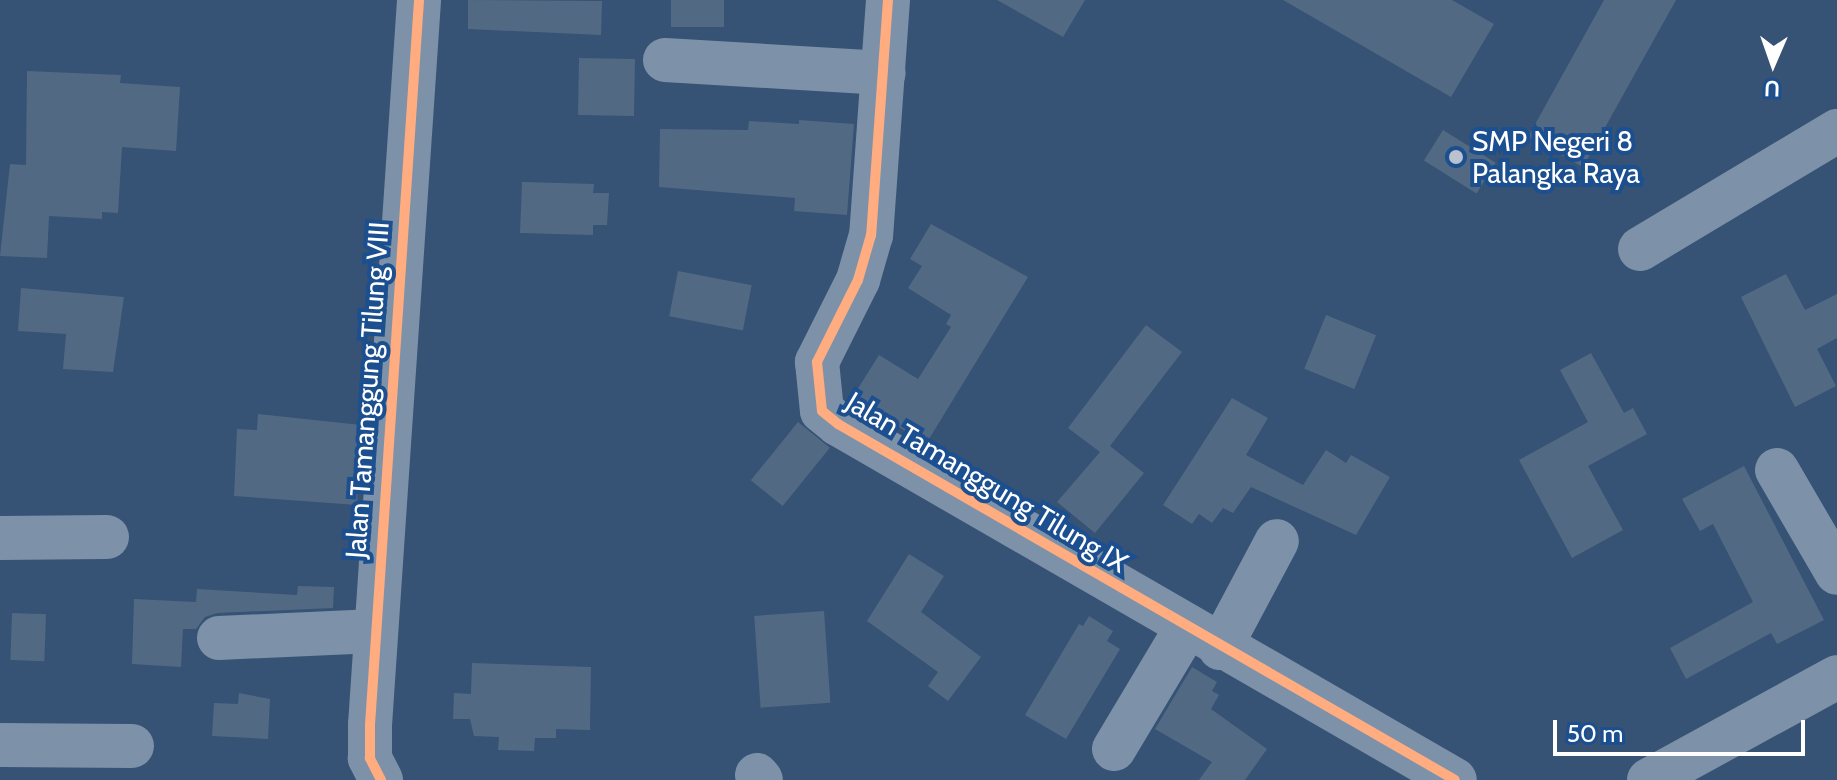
<!DOCTYPE html>
<html>
<head>
<meta charset="utf-8">
<style>
	body { margin:0 }
	#map { position:relative; width:1837px; height:780px; overflow:hidden; background:#365274; font-family:Cabin,sans-serif }
	div>[style] { position:absolute }
	.building>* { inset:0; background:#526984; transform-origin:0 0 }
	.minor>* { height:44px; margin:-22px; padding:0 22px; transform-origin:22px; border-radius:22px; background:#7d92a8 }
	.cycleway>* { height:10px; margin:-5px; padding:0 5px; transform-origin:5px; border-radius:5px; background:#ffac80 }
	.dots>* { width:22px; height:22px; translate:-50% -50%; box-sizing:border-box; border:4px solid #1b4f8f; border-radius:50% }
	span { translate:-50% -50%; white-space:nowrap; text-align:center; line-height:1.15; -webkit-text-stroke:8px #1b4f8f; paint-order:stroke }
	.poi-label { font-size:28px; color:#fff }
	.left { translate:0 -50%; text-align:left }
	.street-label { font-size:28px; color:#fff }
	.north { position:absolute; left:1733px; top:24px; width:80px; height:80px; -webkit-text-stroke:6px #1b4f8f; paint-order:stroke; rotate:182deg; font-size:22px; font-weight:700; line-height:32px; text-align:center; color:#fff }
	.north::after { content:''; display:block; margin:auto; width:28px; height:36px; background:#fff; clip-path:polygon(50% 0,100% 100%,50% 72%,0 100%) }
	.scale { position:absolute; left:1553px; top:720px; width:252px; height:36px; box-sizing:border-box; border:4px solid #fff; border-top:0; padding-left:10px; font-size:24px; line-height:28px; white-space:nowrap; color:#fff; -webkit-text-stroke:6px #1b4f8f; paint-order:stroke }
</style>
</head>
<body>
<div id="map">
	<div class="building">
		<div style="clip-path:polygon(468px 0,602px 1px,601px 35px,468px 29px)"></div>
		<div style="left:671px;top:0;width:53px;height:27px"></div>
		<div style="clip-path:polygon(997px 0,1085px 0,1063px 37px)"></div>
		<div style="clip-path:polygon(1283px 0,1452px 0,1494px 24px,1451px 97px)"></div>
		<div style="clip-path:polygon(1604px 0,1676px 0,1583px 167px,1528px 137px)"></div>
		<div style="left:579px;top:58px;width:56px;height:57px;rotate:1deg"></div>
		<div style="clip-path:polygon(27px 71px,121px 75px,120px 83px,180px 87px,176px 151px,122px 147px,118px 213px,102px 212px,102px 219px,49px 216px,47px 258px,0 256px,10px 164px,26px 165px)"></div>
		<div style="clip-path:polygon(799px 120px,854px 124px,847px 215px,794px 211px,795px 198px,659px 187px,660px 129px,748px 130px,749px 121px,799px 124px)"></div>
		<div style="left:1443px;top:130px;width:62px;height:36px;rotate:32deg"></div>
		<div style="clip-path:polygon(522px 182px,594px 184px,593px 193px,609px 193px,607px 225px,593px 225px,593px 235px,520px 233px)"></div>
		<div style="clip-path:polygon(931px 224px,1028px 277px,926px 444px,852px 398px,879px 355px,918px 379px,951px 327px,946px 324px,951px 315px,908px 288px,922px 266px,910px 259px)"></div>
		<div style="left:678px;top:271px;width:75px;height:46px;rotate:11deg"></div>
		<div style="clip-path:polygon(1786px 274px,1805px 310px,1837px 294px,1837px 338px,1817px 349px,1836px 386px,1795px 407px,1741px 297px)"></div>
		<div style="clip-path:polygon(21px 288px,124px 297px,113px 372px,63px 369px,66px 334px,18px 331px)"></div>
		<div style="left:1326px;top:315px;width:54px;height:58px;rotate:22deg"></div>
		<div style="clip-path:polygon(1146px 325px,1182px 352px,1110px 446px,1144px 473px,1095px 533px,1057px 502px,1100px 452px,1068px 428px)"></div>
		<div style="clip-path:polygon(1591px 353px,1624px 413px,1633px 408px,1647px 434px,1588px 466px,1623px 530px,1572px 558px,1519px 460px,1588px 422px,1560px 370px)"></div>
		<div style="clip-path:polygon(1232px 398px,1268px 418px,1246px 455px,1303px 485px,1326px 450px,1346px 463px,1351px 455px,1390px 477px,1356px 535px,1251px 487px,1233px 513px,1223px 508px,1212px 523px,1199px 514px,1192px 524px,1163px 505px)"></div>
		<div style="clip-path:polygon(258px 414px,361px 425px,357px 505px,234px 496px,237px 429px,257px 430px)"></div>
		<div style="left:798px;top:422px;width:41px;height:75px;rotate:39deg"></div>
		<div style="clip-path:polygon(1744px 466px,1824px 620px,1777px 644px,1771px 633px,1686px 679px,1670px 648px,1753px 602px,1713px 524px,1700px 531px,1682px 499px)"></div>
		<div style="clip-path:polygon(909px 554px,944px 576px,921px 612px,981px 657px,948px 701px,928px 686px,938px 672px,867px 621px)"></div>
		<div style="clip-path:polygon(298px 586px,334px 587px,333px 608px,217px 613px,205px 617px,196px 629px,183px 629px,181px 667px,132px 664px,134px 599px,196px 602px,197px 589px,297px 595px)"></div>
		<div style="left:824px;top:611px;width:92px;height:70px;rotate:86deg"></div>
		<div style="left:12px;top:613px;width:34px;height:47px;rotate:2deg"></div>
		<div style="clip-path:polygon(1089px 616px,1113px 631px,1107px 641px,1120px 649px,1066px 739px,1025px 715px,1079px 624px,1083px 626px)"></div>
		<div style="clip-path:polygon(472px 663px,591px 667px,590px 730px,556px 729px,556px 738px,535px 738px,534px 751px,498px 750px,499px 737px,474px 736px,470px 719px,453px 719px,454px 693px,471px 694px)"></div>
		<div style="clip-path:polygon(1192px 667px,1217px 682px,1212px 691px,1219px 695px,1211px 709px,1267px 749px,1245px 780px,1199px 780px,1212px 762px,1155px 729px)"></div>
		<div style="clip-path:polygon(239px 693px,270px 699px,268px 739px,212px 736px,214px 703px,238px 704px)"></div>
	</div>
	<div class="minor">
		<div style="left:888px;top:0;width:236px;rotate:94.1deg"></div>
		<div style="left:871px;top:235px;width:47px;rotate:106.1deg"></div>
		<div style="left:858px;top:280px;width:92px;rotate:116.6deg"></div>
		<div style="left:817px;top:362px;width:49px;rotate:84.2deg"></div>
		<div style="left:822px;top:411px;width:21px;rotate:39deg"></div>
		<div style="left:838px;top:424px;width:712px;rotate:29.98deg"></div>
		<div style="left:665px;top:60px;width:219px;rotate:3.4deg"></div>
		<div style="left:1640px;top:249px;width:230px;rotate:-30.9deg"></div>
		<div style="left:1777px;top:470px;width:119px;rotate:59.8deg"></div>
		<div style="left:0;top:538px;width:107px;rotate:-0.5deg"></div>
		<div style="left:219px;top:638px;width:156px;rotate:-2.6deg"></div>
		<div style="left:1220px;top:648px;width:121px;rotate:-62deg"></div>
		<div style="left:0;top:745px;width:132px;rotate:0.4deg"></div>
		<div style="left:1114px;top:749px;width:142px;rotate:-59.1deg"></div>
		<div style="left:757px;top:775px;width:6px;rotate:51deg"></div>
		<div style="left:381px;top:780px;width:25px;rotate:-117deg"></div>
		<div style="left:370px;top:758px;width:33px;rotate:-90deg"></div>
		<div style="left:370px;top:725px;width:727px;rotate:-86.13deg"></div>
		<div style="left:1649px;top:780px;width:214px;rotate:-28.7deg"></div>
	</div>
	<div class="cycleway">
		<div style="left:888px;top:0;width:236px;rotate:94.1deg"></div>
		<div style="left:871px;top:235px;width:47px;rotate:106.1deg"></div>
		<div style="left:858px;top:280px;width:92px;rotate:116.6deg"></div>
		<div style="left:817px;top:362px;width:49px;rotate:84.2deg"></div>
		<div style="left:822px;top:411px;width:21px;rotate:39deg"></div>
		<div style="left:838px;top:424px;width:712px;rotate:29.98deg"></div>
		<div style="left:381px;top:780px;width:25px;rotate:-117deg"></div>
		<div style="left:370px;top:758px;width:33px;rotate:-90deg"></div>
		<div style="left:370px;top:725px;width:727px;rotate:-86.13deg"></div>
	</div>
	<div class="dots">
		<div style="left:1456px;top:157px;background:#b9c2ce"></div>
	</div>
	<div class="poi-label">
		<span class="left" style="left:1472px;top:157px">SMP Negeri 8<br>Palangka Raya</span>
	</div>
	<div class="street-label">
		<span style="left:367px;top:390px;rotate:-86deg">Jalan Tamanggung Tilung VIII</span>
		<span style="left:987px;top:482px;rotate:31deg">Jalan Tamanggung Tilung IX</span>
	</div>
	<div class="north">U</div>
	<div class="scale">50 m</div>
</div>
</body>
</html>
